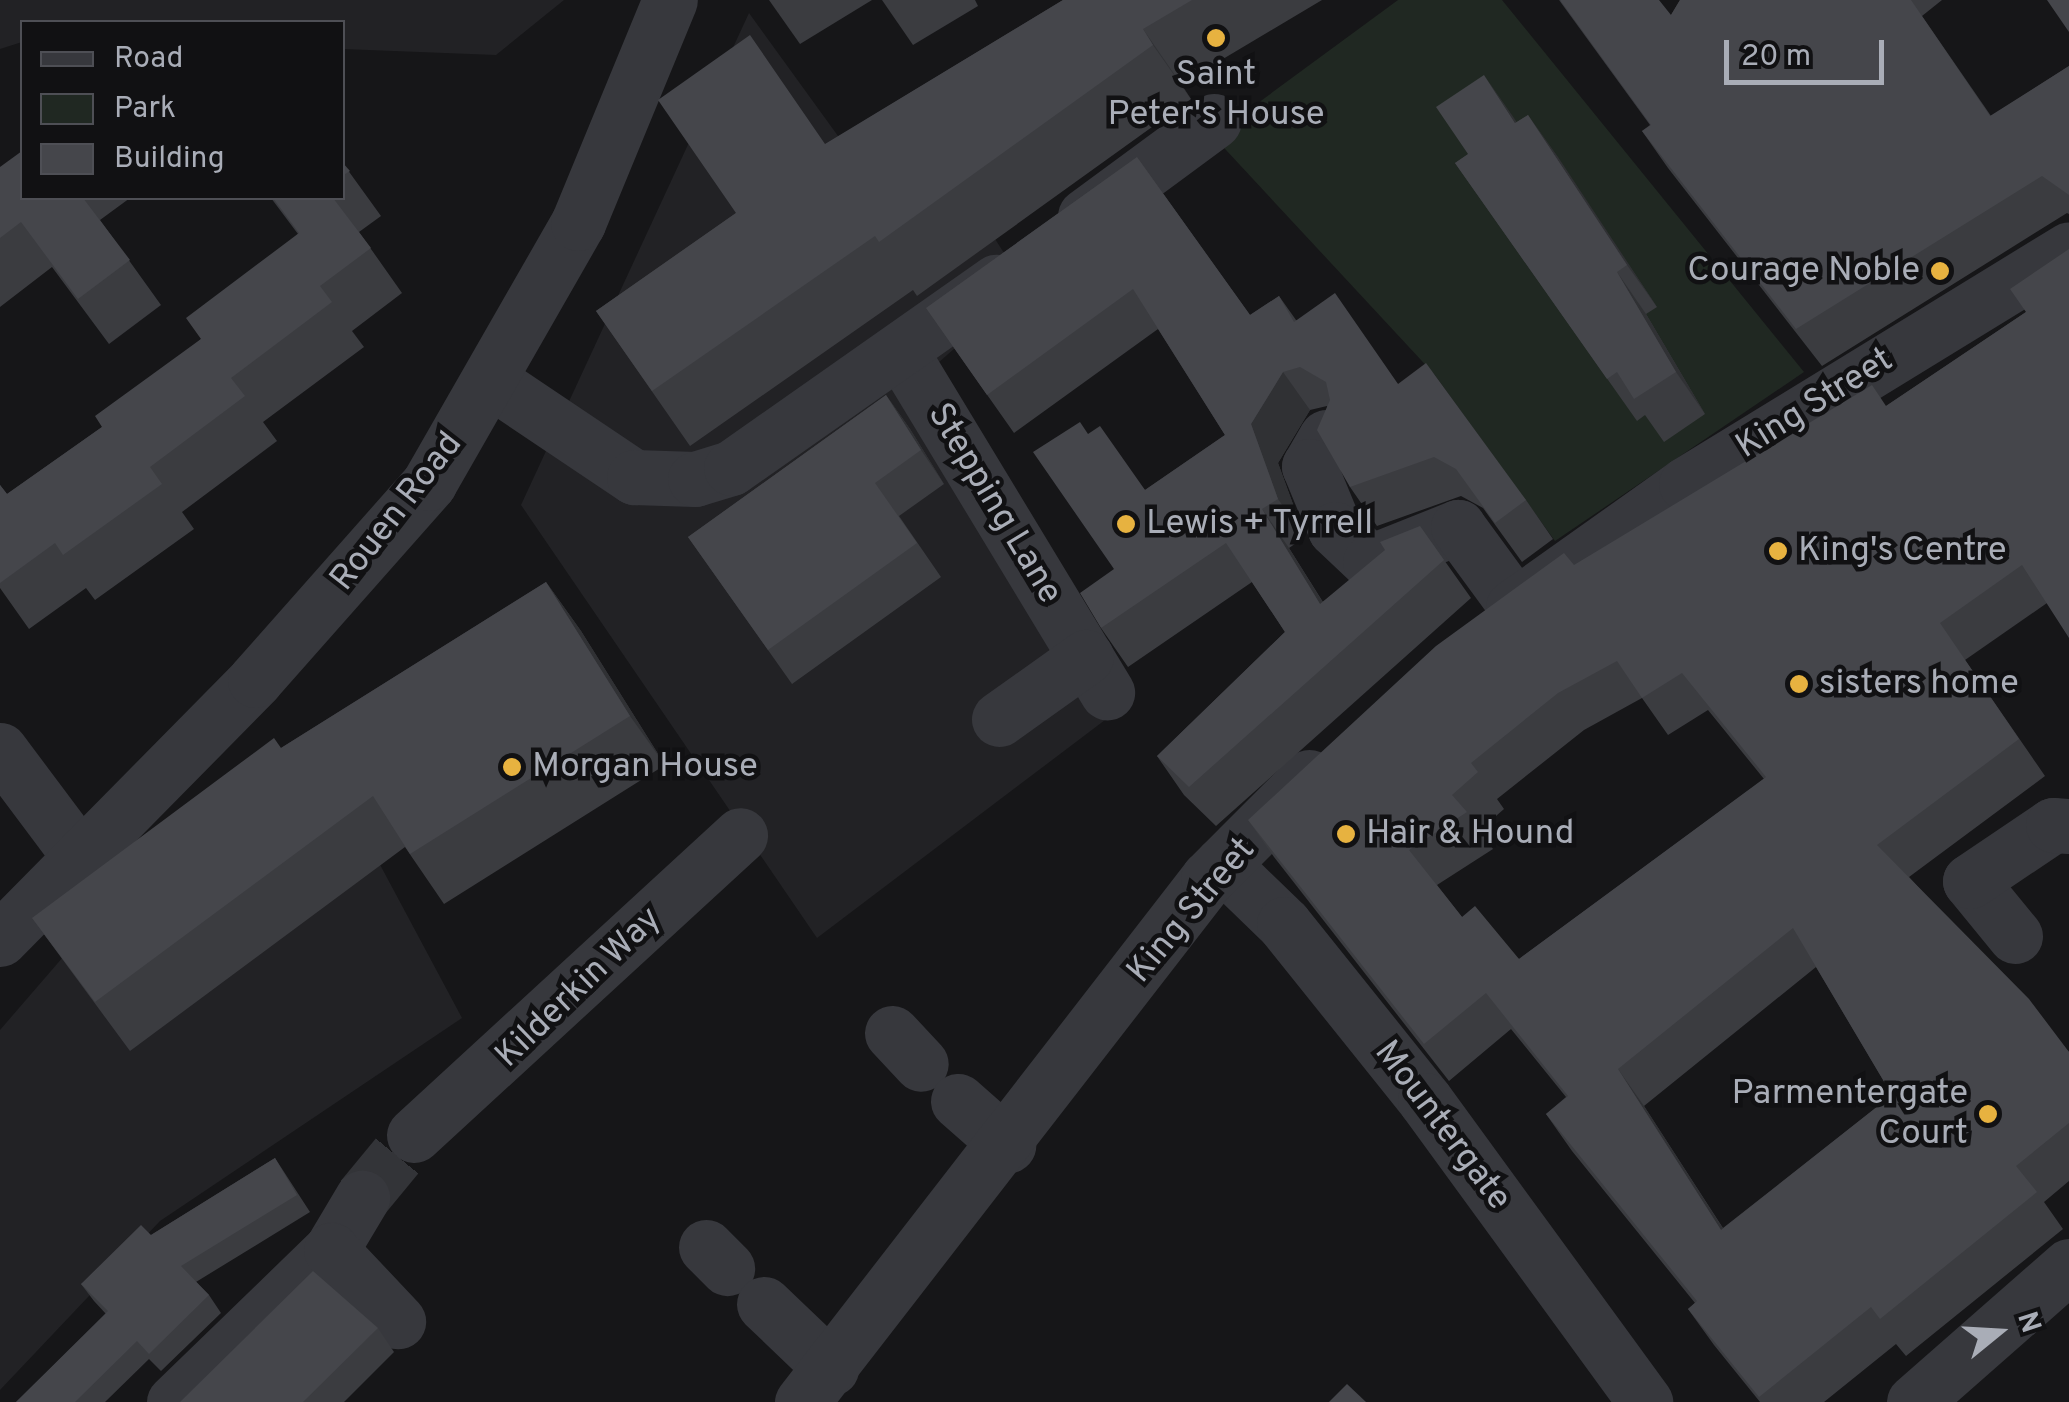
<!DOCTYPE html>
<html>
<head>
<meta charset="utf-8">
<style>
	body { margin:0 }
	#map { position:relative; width:2069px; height:1402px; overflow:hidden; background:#161618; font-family:Overpass,sans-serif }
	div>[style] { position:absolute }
	.built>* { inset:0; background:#222225 }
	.green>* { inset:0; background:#202822 }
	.minor-tunnel>* { height:55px; margin-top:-27.5px; transform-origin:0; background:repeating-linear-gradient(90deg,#333438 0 55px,transparent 0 83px) }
	.minor>* { height:55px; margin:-27.5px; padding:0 27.5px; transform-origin:27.5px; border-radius:27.5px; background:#37383d }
	.wall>* { inset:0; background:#3b3c40 }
	.shaded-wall>* { inset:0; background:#303134 }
	.building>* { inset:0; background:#45464b }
	.dots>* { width:28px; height:28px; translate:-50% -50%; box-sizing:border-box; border:5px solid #111113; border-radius:50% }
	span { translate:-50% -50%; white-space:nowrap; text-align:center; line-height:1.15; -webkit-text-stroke:9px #111113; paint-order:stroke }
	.poi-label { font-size:35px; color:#a9adb7 }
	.right { translate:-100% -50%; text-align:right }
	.left { translate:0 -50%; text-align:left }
	.street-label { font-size:35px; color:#a9adb7 }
	.legend { position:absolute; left:20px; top:20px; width:325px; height:180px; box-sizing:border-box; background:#111113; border:2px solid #4e4f55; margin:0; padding:12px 18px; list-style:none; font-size:30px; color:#a9adb7 }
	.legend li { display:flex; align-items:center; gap:20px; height:50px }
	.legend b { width:50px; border:2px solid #4e4f55 }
	.north { position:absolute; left:1949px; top:1282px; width:100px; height:100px; -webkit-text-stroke:8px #111113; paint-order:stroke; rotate:72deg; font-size:28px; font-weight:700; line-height:40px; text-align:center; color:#a9adb7 }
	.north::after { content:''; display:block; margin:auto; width:35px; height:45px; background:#a9adb7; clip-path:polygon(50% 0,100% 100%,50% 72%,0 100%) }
	.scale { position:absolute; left:1724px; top:40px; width:160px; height:45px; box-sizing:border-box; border:5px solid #a9adb7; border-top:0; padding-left:12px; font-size:30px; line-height:35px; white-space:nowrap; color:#a9adb7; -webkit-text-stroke:8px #111113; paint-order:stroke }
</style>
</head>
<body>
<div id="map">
	<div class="built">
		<div style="clip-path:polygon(0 0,564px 0,496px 55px,343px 49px,342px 22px,22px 22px,22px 42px,0 49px)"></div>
		<div style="clip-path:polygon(749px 13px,867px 176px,941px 154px,1025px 286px,903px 394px,1105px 720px,817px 938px,521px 505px)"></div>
		<div style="clip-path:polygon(323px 758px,462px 1018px,160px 1221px,0 1390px,0 1030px,76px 942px)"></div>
	</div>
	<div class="green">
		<div style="clip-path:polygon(1398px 0,1502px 0,1804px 372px,1555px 541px,1434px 374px,1213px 136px)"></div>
	</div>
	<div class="minor-tunnel">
		<div style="left:362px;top:1198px;width:82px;rotate:-50.5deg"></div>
	</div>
	<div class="minor">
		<div style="left:1085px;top:216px;width:160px;rotate:-36.4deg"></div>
		<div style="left:901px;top:352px;width:398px;rotate:58.8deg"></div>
		<div style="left:494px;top:383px;width:169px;rotate:33.9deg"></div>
		<div style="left:634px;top:477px;width:61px;rotate:1.9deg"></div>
		<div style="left:695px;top:479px;width:38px;rotate:-17deg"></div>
		<div style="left:731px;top:468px;width:324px;rotate:-35.1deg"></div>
		<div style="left:1326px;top:437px;width:34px;rotate:120deg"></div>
		<div style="left:1309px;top:466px;width:68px;rotate:67.6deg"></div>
		<div style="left:1335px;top:529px;width:48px;rotate:43.3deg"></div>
		<div style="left:1370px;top:562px;width:95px;rotate:-21.7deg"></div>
		<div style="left:1458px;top:527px;width:97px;rotate:53.8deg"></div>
		<div style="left:1513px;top:607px;width:212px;rotate:-35.4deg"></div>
		<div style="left:1686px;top:484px;width:449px;rotate:-31.5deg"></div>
		<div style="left:999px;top:719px;width:107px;rotate:-35.5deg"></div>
		<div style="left:0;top:750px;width:134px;rotate:53.2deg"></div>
		<div style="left:1222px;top:864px;width:86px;rotate:44.1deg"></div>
		<div style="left:1284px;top:924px;width:226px;rotate:51.3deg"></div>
		<div style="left:1425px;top:1100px;width:374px;rotate:53.9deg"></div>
		<div style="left:2015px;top:936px;width:71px;rotate:-129.3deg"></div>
		<div style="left:1970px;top:881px;width:100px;rotate:-34deg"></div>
		<div style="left:2053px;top:825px;width:16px;rotate:4deg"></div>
		<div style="left:0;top:939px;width:363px;rotate:-45.4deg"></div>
		<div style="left:255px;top:680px;width:263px;rotate:-48.5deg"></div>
		<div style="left:429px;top:483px;width:300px;rotate:-60.2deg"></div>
		<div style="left:578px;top:223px;width:241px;rotate:-67.6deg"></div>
		<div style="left:892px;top:1033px;width:42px;rotate:46.9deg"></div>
		<div style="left:958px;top:1101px;width:67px;rotate:41.3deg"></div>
		<div style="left:414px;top:1135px;width:443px;rotate:-42.6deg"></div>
		<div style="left:706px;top:1247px;width:30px;rotate:45deg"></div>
		<div style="left:331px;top:1250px;width:61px;rotate:-59.2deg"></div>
		<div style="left:764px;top:1304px;width:93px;rotate:43.7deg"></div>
		<div style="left:174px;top:1402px;width:219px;rotate:-44.1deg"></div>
		<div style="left:331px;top:1250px;width:98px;rotate:46.7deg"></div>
		<div style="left:802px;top:1402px;width:663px;rotate:-52.23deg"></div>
		<div style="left:1208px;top:878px;width:143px;rotate:-45deg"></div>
		<div style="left:1914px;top:1402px;width:206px;rotate:-41.3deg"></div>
	</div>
	<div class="wall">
		<div style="clip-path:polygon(769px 0,872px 0,800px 44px)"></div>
		<div style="clip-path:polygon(882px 0,975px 0,978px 6px,913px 45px)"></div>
		<div style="clip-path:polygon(1063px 0,1322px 0,1181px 84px,1191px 99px,917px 296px,913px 290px,690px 446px,596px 311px,736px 213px,826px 144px)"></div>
		<div style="clip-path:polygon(1559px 0,1671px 15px,1680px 0,1942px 0,1922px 16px,1991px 116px,2069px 66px,2069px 214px,2067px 213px,1822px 366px,1668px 168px,1642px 131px,1650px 125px)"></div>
		<div style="clip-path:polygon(1528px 115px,1657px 307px,1646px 314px,1705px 414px,1664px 442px,1645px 415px,1637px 421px,1455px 163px)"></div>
		<div style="clip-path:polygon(1137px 157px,1250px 315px,1279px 296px,1296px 320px,1398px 384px,1526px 500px,1553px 539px,1522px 562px,1483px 508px,1461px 496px,1377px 526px,1350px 487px,1327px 406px,1310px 410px,1278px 463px,1305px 537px,1289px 548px,1323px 602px,1420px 526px,1471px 598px,1216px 826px,1184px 795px,1157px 756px,1285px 632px,1252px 582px,1128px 667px,1101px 628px,1114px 569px,1088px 434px,1145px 490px,1225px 435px,1158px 329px,1014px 433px,926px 308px)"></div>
		<div style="clip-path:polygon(342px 162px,381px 216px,359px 232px,402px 293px,352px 331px,364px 347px,263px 422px,277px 441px,182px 512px,194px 529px,95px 600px,86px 588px,29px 629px,0 588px,0 485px,7px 494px,102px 427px,201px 339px,298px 234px,271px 198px,342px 198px)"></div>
		<div style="clip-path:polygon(0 167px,22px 198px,130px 198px,100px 220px,161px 305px,109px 344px,52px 267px,0 307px)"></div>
		<div style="clip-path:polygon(evenodd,2069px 249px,2047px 603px,1965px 660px,2045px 776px,1909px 877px,2069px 1052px,2069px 1181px,2044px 1202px,2063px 1229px,1906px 1356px,1896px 1344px,1824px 1402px,1760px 1402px,1714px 1345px,1688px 1309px,1695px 1303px,1572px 1151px,1546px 1114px,1566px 1097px,1511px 1029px,1449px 1081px,1274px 857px,1248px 820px,1574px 565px,1886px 406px,2026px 312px,2069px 249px,1642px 698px,1668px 735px,1708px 710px,1764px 779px,1519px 959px,1462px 917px,1437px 885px,1493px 849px,1480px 830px,1504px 809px,1497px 799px,1584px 730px,1642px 698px,2069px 249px,1816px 967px,1892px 1095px,1723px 1228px,1644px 1106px,1816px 967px)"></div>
		<div style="clip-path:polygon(886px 395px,910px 429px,944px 484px,899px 516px,941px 577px,792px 684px,688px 537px)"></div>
		<div style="clip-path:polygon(546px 582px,581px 631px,665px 765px,444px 904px,405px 847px,130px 1051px,32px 918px,281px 748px)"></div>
		<div style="clip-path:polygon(275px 1158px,310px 1212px,196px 1282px,209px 1295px,221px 1313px,161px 1371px,149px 1359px,105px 1402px,16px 1402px,106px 1314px,94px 1301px,81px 1284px,151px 1235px)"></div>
		<div style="clip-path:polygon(378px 1328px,394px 1352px,344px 1402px,180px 1402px)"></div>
	</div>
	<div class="shaded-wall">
		<div style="clip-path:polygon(1143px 29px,1181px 84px,1191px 99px,1153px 45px)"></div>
		<div style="clip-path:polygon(1484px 75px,1514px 118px,1545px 166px,1515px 123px)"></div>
		<div style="clip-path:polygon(1528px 115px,1558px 157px,1657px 307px,1627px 265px)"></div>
		<div style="clip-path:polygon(1617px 272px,1646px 314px,1705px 414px,1676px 372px)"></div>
		<div style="clip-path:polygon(1283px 372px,1310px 410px,1278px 463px,1305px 537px,1278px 499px,1251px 424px)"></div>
		<div style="clip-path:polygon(886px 395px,910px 429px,944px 484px,921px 450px)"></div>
		<div style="clip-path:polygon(1262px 509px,1289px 548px,1348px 643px,1320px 604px)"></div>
		<div style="clip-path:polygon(546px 582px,581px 631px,665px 765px,630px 716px)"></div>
		<div style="clip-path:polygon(1618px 1069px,1644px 1106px,1747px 1266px,1721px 1230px)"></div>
	</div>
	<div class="building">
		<div style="clip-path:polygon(1063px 0,1192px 0,1143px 29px,1153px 45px,879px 242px,875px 236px,652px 391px,596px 311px,736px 213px,658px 100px,750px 35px,825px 144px)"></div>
		<div style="clip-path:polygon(1560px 0,1659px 0,1671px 15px,1680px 0,1911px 0,1990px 116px,2069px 66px,2069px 195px,2042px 176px,1796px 329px,1642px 131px,1651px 125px)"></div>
		<div style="clip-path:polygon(2047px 0,2069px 0,2069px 32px)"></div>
		<div style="clip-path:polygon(1484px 75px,1515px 123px,1528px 115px,1627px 265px,1617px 272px,1676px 372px,1634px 399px,1617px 372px,1607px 379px,1455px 163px,1468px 154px,1436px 107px)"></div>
		<div style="clip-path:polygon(22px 151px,22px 198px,83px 198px,130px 260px,78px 299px,21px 222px,0 238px,0 167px)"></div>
		<div style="clip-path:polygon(1137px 157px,1250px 315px,1279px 296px,1294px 322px,1335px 293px,1398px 384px,1426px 363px,1526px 500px,1495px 523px,1456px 469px,1434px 457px,1350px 487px,1317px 430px,1330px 400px,1326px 382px,1300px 367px,1283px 372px,1251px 424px,1278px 499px,1262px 509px,1320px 604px,1385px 550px,1380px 542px,1420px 526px,1444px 560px,1189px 787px,1157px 756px,1285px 632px,1226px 543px,1101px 628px,1080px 593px,1114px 569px,1033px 452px,1080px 422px,1088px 434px,1100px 426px,1145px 490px,1225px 435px,1133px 289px,987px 395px,926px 308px)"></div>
		<div style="clip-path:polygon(342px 162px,350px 171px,342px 176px)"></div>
		<div style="clip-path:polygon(273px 198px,333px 198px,371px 248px,320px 286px,332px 302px,231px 378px,245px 396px,150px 467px,162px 484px,63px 555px,55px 543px,0 583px,0 485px,7px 494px,102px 427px,95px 416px,201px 339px,186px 318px,299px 233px)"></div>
		<div style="clip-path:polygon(evenodd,2069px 249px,2069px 638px,2022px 565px,1940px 623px,2019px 739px,1877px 845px,2029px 999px,2069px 1052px,2069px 1123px,2016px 1166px,2037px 1192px,1880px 1319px,1871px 1307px,1759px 1397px,1688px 1309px,1697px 1301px,1546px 1114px,1568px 1096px,1486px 993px,1424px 1044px,1248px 820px,1436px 646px,1564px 553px,1574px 565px,1872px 385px,1886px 406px,2026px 312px,2010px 289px,2069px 249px,1617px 661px,1642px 698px,1682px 673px,1766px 777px,1519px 959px,1475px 906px,1462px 917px,1409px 850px,1467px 812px,1452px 795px,1478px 772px,1471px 763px,1558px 693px,1617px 661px,2069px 249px,1793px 928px,1892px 1095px,1721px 1230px,1618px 1069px,1793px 928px)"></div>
		<div style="clip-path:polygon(886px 395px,921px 450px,875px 483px,917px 543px,768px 650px,688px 537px)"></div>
		<div style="clip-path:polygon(546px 582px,630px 716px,410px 854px,373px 796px,95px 1002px,32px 918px,274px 738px,281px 748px)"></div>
		<div style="clip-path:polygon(275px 1158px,297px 1195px,181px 1266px,209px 1295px,149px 1354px,137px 1341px,75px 1402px,16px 1402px,108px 1311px,81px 1284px,141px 1225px,151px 1235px)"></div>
		<div style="clip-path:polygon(313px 1271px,378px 1328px,303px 1402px,180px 1402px)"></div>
		<div style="clip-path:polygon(1347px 1384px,1366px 1402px,1329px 1402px)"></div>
	</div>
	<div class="dots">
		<div style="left:1216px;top:38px;background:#e7b240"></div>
		<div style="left:1940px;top:271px;background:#e7b240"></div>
		<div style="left:1126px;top:524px;background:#e7b240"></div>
		<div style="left:1778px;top:551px;background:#e7b240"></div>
		<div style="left:1799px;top:684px;background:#e7b240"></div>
		<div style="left:512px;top:767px;background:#e7b240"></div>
		<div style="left:1346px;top:834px;background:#e7b240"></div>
		<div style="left:1988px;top:1114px;background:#e7b240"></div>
	</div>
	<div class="poi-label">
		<span style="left:1216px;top:95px">Saint<br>Peter's House</span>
		<span class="right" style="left:1920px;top:271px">Courage Noble</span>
		<span class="left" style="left:1146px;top:524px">Lewis + Tyrrell</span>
		<span class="left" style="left:1798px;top:551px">King's Centre</span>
		<span class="left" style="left:1819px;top:684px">sisters home</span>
		<span class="left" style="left:532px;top:767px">Morgan House</span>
		<span class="left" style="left:1366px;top:834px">Hair &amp; Hound</span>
		<span class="right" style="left:1968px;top:1114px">Parmentergate<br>Court</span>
	</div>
	<div class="street-label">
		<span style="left:1815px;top:404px;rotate:-32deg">King Street</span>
		<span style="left:994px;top:504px;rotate:59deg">Stepping Lane</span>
		<span style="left:397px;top:512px;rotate:-52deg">Rouen Road</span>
		<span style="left:1192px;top:911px;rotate:-50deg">King Street</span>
		<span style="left:579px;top:988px;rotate:-44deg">Kilderkin Way</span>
		<span style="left:1442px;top:1126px;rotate:53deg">Mountergate</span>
	</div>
	<ul class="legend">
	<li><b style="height:12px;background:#37383d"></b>Road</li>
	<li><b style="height:28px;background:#202822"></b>Park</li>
	<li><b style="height:28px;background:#45464b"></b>Building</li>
	</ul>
	<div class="north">N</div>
	<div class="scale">20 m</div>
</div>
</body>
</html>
